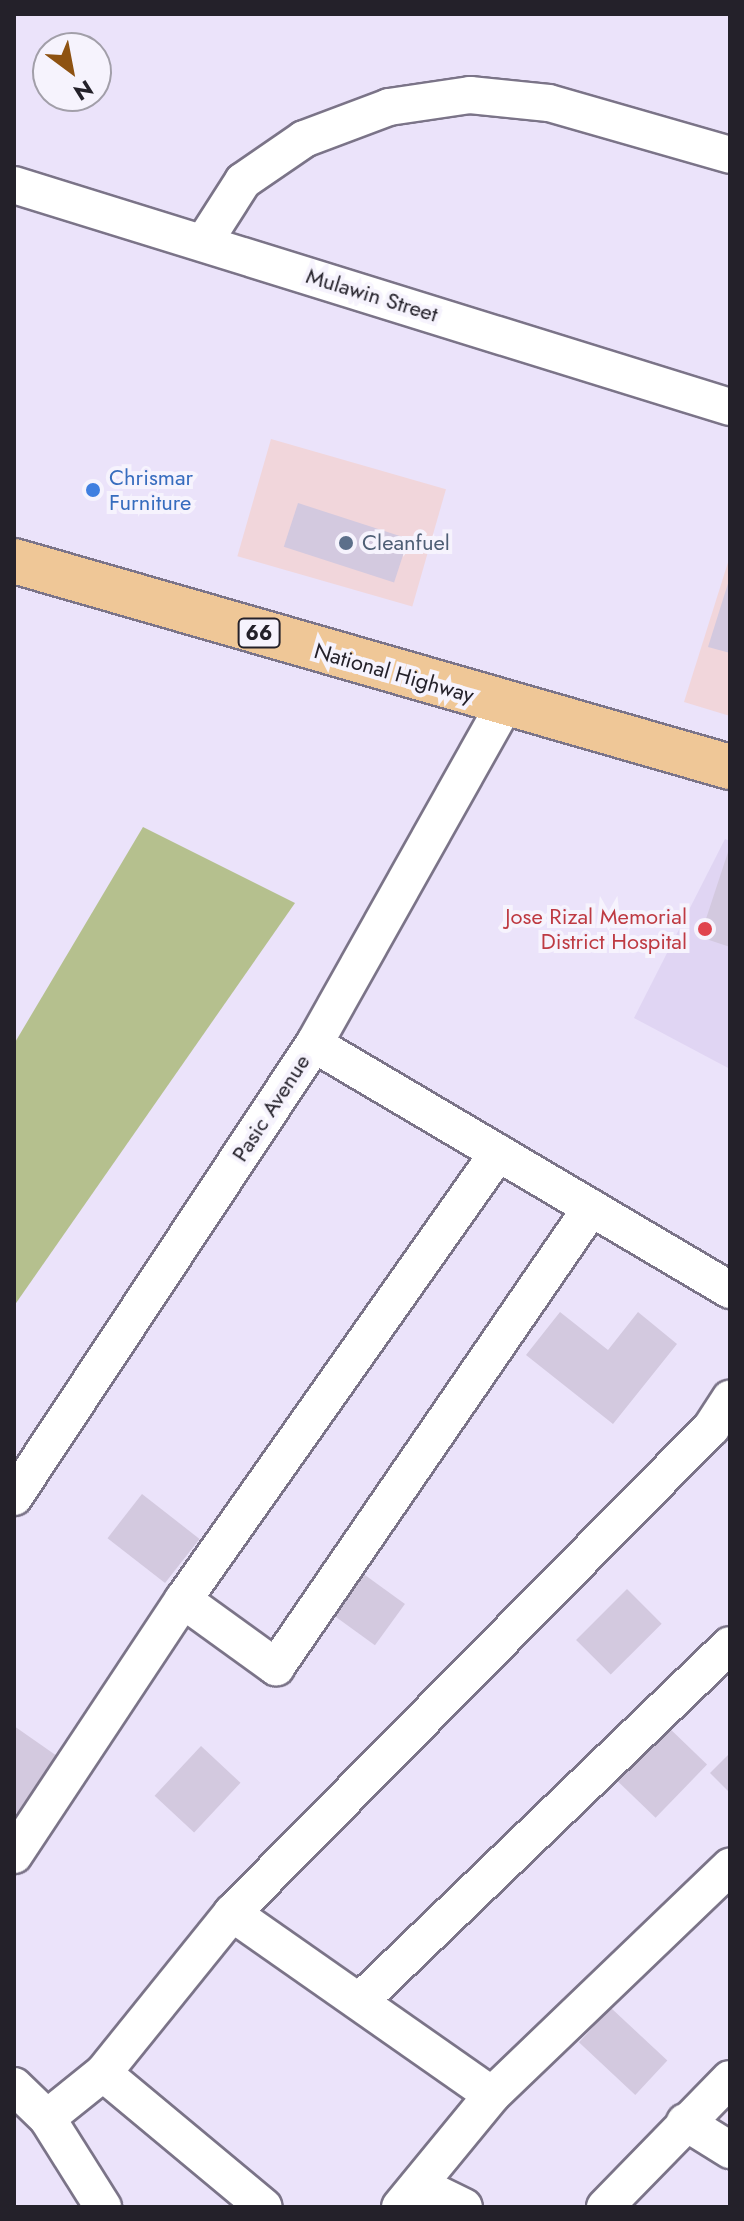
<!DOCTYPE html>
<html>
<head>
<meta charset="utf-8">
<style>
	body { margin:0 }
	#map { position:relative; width:744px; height:2221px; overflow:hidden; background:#ebe3fa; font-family:Jost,sans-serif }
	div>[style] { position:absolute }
	.commercial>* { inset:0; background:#f1d6db; transform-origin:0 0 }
	.built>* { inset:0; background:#e0d5f3 }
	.green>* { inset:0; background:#b5c08e }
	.building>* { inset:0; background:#d3c9df; transform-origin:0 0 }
	.roads { filter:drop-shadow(2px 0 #7b7488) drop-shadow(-2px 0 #7b7488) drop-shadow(0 2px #7b7488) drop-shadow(0 -2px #7b7488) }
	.minor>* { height:36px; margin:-18px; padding:0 18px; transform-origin:18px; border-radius:18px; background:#fff }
	.primary>* { height:44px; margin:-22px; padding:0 22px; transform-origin:22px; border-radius:22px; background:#efc797 }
	.dots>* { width:22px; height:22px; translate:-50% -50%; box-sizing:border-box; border:4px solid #f6f3fd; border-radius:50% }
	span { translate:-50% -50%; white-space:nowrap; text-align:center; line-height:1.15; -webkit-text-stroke:8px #f6f3fd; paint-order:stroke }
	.shield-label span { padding:2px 6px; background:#f6f3fd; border:2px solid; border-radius:6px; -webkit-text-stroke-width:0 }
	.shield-label { font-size:20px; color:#24212a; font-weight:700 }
	.street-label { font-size:22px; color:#24212a }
	.shop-label { font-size:22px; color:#366cbe }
	.left { translate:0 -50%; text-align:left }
	.service-label { font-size:22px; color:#4e5e75 }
	.health-label { font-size:22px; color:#be3a42 }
	.right { translate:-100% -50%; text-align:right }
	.frame { position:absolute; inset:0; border:16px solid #24212a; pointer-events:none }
	.north { position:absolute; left:32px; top:32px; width:80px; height:80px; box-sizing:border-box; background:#f6f3fd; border:2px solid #a29fa9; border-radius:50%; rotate:148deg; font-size:22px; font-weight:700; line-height:32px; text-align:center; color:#24212a }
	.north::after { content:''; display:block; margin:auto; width:28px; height:36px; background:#8e5212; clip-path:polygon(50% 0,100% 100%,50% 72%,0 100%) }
</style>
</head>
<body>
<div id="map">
	<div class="commercial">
		<div style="left:271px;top:439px;width:182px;height:122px;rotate:16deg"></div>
		<div style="clip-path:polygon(730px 556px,730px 716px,684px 702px)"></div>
	</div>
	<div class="built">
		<div style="clip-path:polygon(725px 839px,730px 841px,730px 1069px,634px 1018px)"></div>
	</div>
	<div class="green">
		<div style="clip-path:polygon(143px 827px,295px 903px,14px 1306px,14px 1044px)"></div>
	</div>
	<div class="building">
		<div style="left:298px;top:503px;width:116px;height:46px;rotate:18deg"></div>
		<div style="clip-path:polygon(730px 577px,730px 653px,708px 647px)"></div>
		<div style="clip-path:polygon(729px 849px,730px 849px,730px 947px,700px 937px)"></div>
		<div style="clip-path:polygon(560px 1312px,608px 1350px,638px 1312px,677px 1344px,613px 1424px,526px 1355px)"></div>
		<div style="left:142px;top:1494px;width:73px;height:56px;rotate:38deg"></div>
		<div style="left:358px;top:1570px;width:58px;height:51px;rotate:36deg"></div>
		<div style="left:627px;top:1589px;width:49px;height:72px;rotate:45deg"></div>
		<div style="left:666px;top:1725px;width:57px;height:74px;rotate:44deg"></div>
		<div style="clip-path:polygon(14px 1726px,57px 1756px,17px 1813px,14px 1811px)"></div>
		<div style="left:201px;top:1746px;width:54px;height:68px;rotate:43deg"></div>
		<div style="clip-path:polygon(730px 1753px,730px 1793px,710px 1773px)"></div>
		<div style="left:611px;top:2008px;width:77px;height:47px;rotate:43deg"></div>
	</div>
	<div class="roads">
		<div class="minor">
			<div style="left:14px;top:185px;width:750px;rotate:17.23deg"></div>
			<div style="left:204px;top:242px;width:72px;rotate:-57.4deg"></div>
			<div style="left:243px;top:181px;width:74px;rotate:-34.5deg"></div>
			<div style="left:304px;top:139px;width:91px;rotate:-20.6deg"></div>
			<div style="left:389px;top:107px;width:82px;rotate:-8.4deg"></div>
			<div style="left:470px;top:95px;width:79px;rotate:5.8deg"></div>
			<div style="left:549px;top:103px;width:188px;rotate:16deg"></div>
			<div style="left:314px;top:1044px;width:483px;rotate:30.6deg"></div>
			<div style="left:14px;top:1497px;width:543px;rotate:-56.49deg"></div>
			<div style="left:314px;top:1044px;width:389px;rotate:-60.7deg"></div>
			<div style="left:183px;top:1600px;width:115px;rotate:35.8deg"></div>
			<div style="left:276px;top:1667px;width:557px;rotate:-55.54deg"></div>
			<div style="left:14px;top:1855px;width:306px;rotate:-56.5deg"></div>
			<div style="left:183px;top:1600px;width:547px;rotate:-54.83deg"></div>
			<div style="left:232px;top:1913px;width:317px;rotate:35deg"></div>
			<div style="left:360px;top:2001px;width:513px;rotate:-43.9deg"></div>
			<div style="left:103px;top:2073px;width:209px;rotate:39.8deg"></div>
			<div style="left:14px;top:2086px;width:46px;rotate:44.1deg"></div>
			<div style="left:47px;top:2118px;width:72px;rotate:-38.8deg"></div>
			<div style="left:103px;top:2073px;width:206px;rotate:-51.1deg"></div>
			<div style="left:232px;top:1913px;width:682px;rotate:-45.36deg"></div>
			<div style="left:711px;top:1428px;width:35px;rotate:-57deg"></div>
			<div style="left:47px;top:2118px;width:105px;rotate:57.8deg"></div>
			<div style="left:685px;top:2122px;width:53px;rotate:31.9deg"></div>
			<div style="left:419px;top:2185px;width:50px;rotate:26.1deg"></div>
			<div style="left:400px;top:2207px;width:145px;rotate:-50.6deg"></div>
			<div style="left:492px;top:2095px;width:330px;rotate:-43.8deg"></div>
			<div style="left:605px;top:2207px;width:179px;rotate:-45.7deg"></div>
		</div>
		<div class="primary">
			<div style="left:14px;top:561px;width:745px;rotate:16.05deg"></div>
		</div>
	</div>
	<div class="dots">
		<div style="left:93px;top:490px;background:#3f7fe0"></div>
		<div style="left:346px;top:543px;background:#5c6f8a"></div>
		<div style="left:705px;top:929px;background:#e0444e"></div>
	</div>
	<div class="shield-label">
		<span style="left:259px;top:633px">66</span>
	</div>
	<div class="street-label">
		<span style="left:372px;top:295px;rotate:17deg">Mulawin Street</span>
		<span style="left:394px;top:673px;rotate:16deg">National Highway</span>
		<span style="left:271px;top:1108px;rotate:-57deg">Pasic Avenue</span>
	</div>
	<div class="shop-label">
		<span class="left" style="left:109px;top:490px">Chrismar<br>Furniture</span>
	</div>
	<div class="service-label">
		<span class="left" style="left:362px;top:543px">Cleanfuel</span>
	</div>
	<div class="health-label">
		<span class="right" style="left:687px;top:929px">Jose Rizal Memorial<br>District Hospital</span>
	</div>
	<div class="frame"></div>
	<div class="north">N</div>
</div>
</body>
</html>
